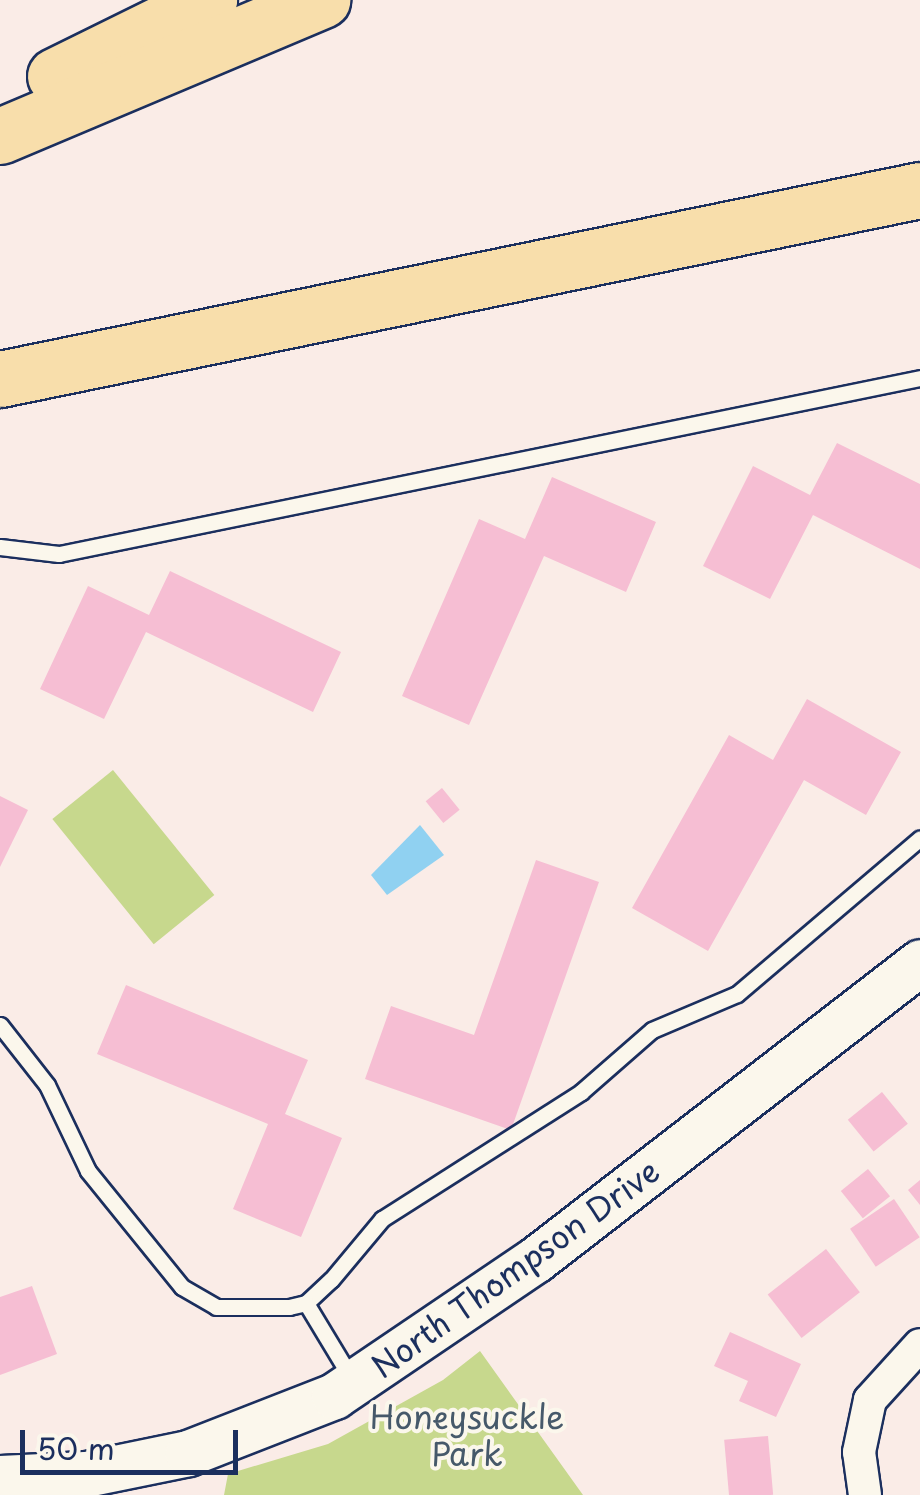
<!DOCTYPE html>
<html>
<head>
<meta charset="utf-8">
<style>
	body { margin:0 }
	#map { position:relative; width:920px; height:1495px; overflow:hidden; background:#faece7; font-family:"Playpen Sans",sans-serif }
	div>[style] { position:absolute }
	.green>* { inset:0; background:#c7d88d; transform-origin:0 0 }
	.water>* { inset:0; background:#90d1f1 }
	.building>* { inset:0; background:#f6bed3; transform-origin:0 0 }
	.roads { filter:drop-shadow(2px 0 #1b2f5e) drop-shadow(-2px 0 #1b2f5e) drop-shadow(0 2px #1b2f5e) drop-shadow(0 -2px #1b2f5e) }
	.lane>* { height:15px; margin:-7.5px; padding:0 7.5px; transform-origin:7.5px; border-radius:7.5px; background:#fbf7ec }
	.street>* { height:32px; margin:-16px; padding:0 16px; transform-origin:16px; border-radius:16px; background:#fbf7ec }
	.secondary>* { height:45px; margin:-22.5px; padding:0 22.5px; transform-origin:22.5px; border-radius:22.5px; background:#fbf7ec }
	.highway>* { height:55px; margin:-27.5px; padding:0 27.5px; transform-origin:27.5px; border-radius:27.5px; background:#f8deab }
	span { translate:-50% -50%; white-space:nowrap; text-align:center; line-height:1.15; -webkit-text-stroke:8px #fbf7ec; paint-order:stroke }
	.street-label { font-size:32px; color:#1b2f5e }
	.park-label { font-size:32px; color:#46596a }
	.scale { position:absolute; left:20px; top:1430px; width:218px; height:45px; box-sizing:border-box; border:5px solid #1b2f5e; border-top:0; padding-left:12px; font-size:30px; line-height:35px; white-space:nowrap; color:#1b2f5e; -webkit-text-stroke:8px #fbf7ec; paint-order:stroke }
</style>
</head>
<body>
<div id="map">
	<div class="green">
		<div style="left:113px;top:770px;width:161px;height:78px;rotate:51deg"></div>
		<div style="clip-path:polygon(480px 1351px,583px 1495px,224px 1495px,228px 1474px,328px 1444px,443px 1380px)"></div>
	</div>
	<div class="water">
		<div style="clip-path:polygon(420px 825px,444px 855px,387px 895px,371px 875px)"></div>
	</div>
	<div class="building">
		<div style="clip-path:polygon(837px 443px,920px 484px,920px 569px,813px 515px,770px 599px,703px 566px,753px 466px,810px 495px)"></div>
		<div style="clip-path:polygon(552px 477px,656px 522px,626px 592px,544px 556px,469px 725px,402px 696px,479px 519px,525px 539px)"></div>
		<div style="clip-path:polygon(170px 571px,341px 652px,313px 712px,146px 632px,104px 719px,40px 689px,88px 586px,149px 615px)"></div>
		<div style="clip-path:polygon(807px 699px,901px 752px,866px 815px,804px 780px,708px 951px,632px 908px,729px 735px,773px 760px)"></div>
		<div style="left:442px;top:788px;width:28px;height:21px;rotate:51deg"></div>
		<div style="clip-path:polygon(0 796px,28px 810px,0 867px)"></div>
		<div style="clip-path:polygon(536px 860px,599px 882px,511px 1130px,365px 1079px,391px 1006px,474px 1035px)"></div>
		<div style="clip-path:polygon(126px 985px,308px 1060px,285px 1114px,342px 1138px,301px 1237px,233px 1209px,268px 1124px,97px 1054px)"></div>
		<div style="left:882px;top:1092px;width:41px;height:44px;rotate:51deg"></div>
		<div style="left:868px;top:1169px;width:35px;height:35px;rotate:51deg"></div>
		<div style="clip-path:polygon(920px 1180px,920px 1205px,908px 1190px)"></div>
		<div style="left:894px;top:1199px;width:46px;height:53px;rotate:56deg"></div>
		<div style="left:826px;top:1249px;width:55px;height:74px;rotate:52deg"></div>
		<div style="clip-path:polygon(32px 1286px,57px 1354px,0 1375px,0 1297px)"></div>
		<div style="clip-path:polygon(730px 1332px,801px 1364px,776px 1417px,739px 1401px,748px 1381px,714px 1366px)"></div>
		<div style="left:768px;top:1436px;width:59px;height:44px;rotate:85deg"></div>
	</div>
	<div class="roads">
		<div class="lane">
			<div style="left:0;top:547px;width:59px;rotate:6.8deg"></div>
			<div style="left:59px;top:554px;width:879px;rotate:-11.55deg"></div>
			<div style="left:0;top:1025px;width:76px;rotate:51.9deg"></div>
			<div style="left:47px;top:1085px;width:95px;rotate:64.5deg"></div>
			<div style="left:88px;top:1171px;width:149px;rotate:51deg"></div>
			<div style="left:182px;top:1287px;width:39px;rotate:30deg"></div>
			<div style="left:216px;top:1307px;width:73px"></div>
			<div style="left:289px;top:1307px;width:17px;rotate:-13deg"></div>
			<div style="left:306px;top:1303px;width:34px;rotate:-43deg"></div>
			<div style="left:331px;top:1280px;width:80px;rotate:-50.1deg"></div>
			<div style="left:382px;top:1219px;width:236px;rotate:-32.5deg"></div>
			<div style="left:581px;top:1092px;width:94px;rotate:-41.1deg"></div>
			<div style="left:652px;top:1030px;width:92px;rotate:-23deg"></div>
			<div style="left:737px;top:994px;width:240px;rotate:-40.4deg"></div>
			<div style="left:306px;top:1303px;width:91px;rotate:58.9deg"></div>
		</div>
		<div class="street">
			<div style="left:865px;top:1495px;width:43px;rotate:-97.9deg"></div>
			<div style="left:859px;top:1452px;width:53px;rotate:-78.1deg"></div>
			<div style="left:870px;top:1400px;width:74px;rotate:-47.7deg"></div>
		</div>
		<div class="secondary">
			<div style="left:0;top:1478px;width:86px;rotate:-2.7deg"></div>
			<div style="left:86px;top:1474px;width:104px;rotate:-11.6deg"></div>
			<div style="left:188px;top:1453px;width:157px;rotate:-21.3deg"></div>
			<div style="left:334px;top:1396px;width:243px;rotate:-34.1deg"></div>
			<div style="left:535px;top:1260px;width:487px;rotate:-37.7deg"></div>
		</div>
		<div class="highway">
			<div style="left:55px;top:76px;width:172px;rotate:-26.3deg"></div>
			<div style="left:0;top:136px;width:350px;rotate:-22.9deg"></div>
			<div style="left:0;top:379px;width:939px;rotate:-11.61deg"></div>
		</div>
	</div>
	<div class="street-label">
		<span style="left:515px;top:1268px;rotate:-36deg">North Thompson Drive</span>
	</div>
	<div class="park-label">
		<span style="left:467px;top:1435px">Honeysuckle<br>Park</span>
	</div>
	<div class="scale">50 m</div>
</div>
</body>
</html>
